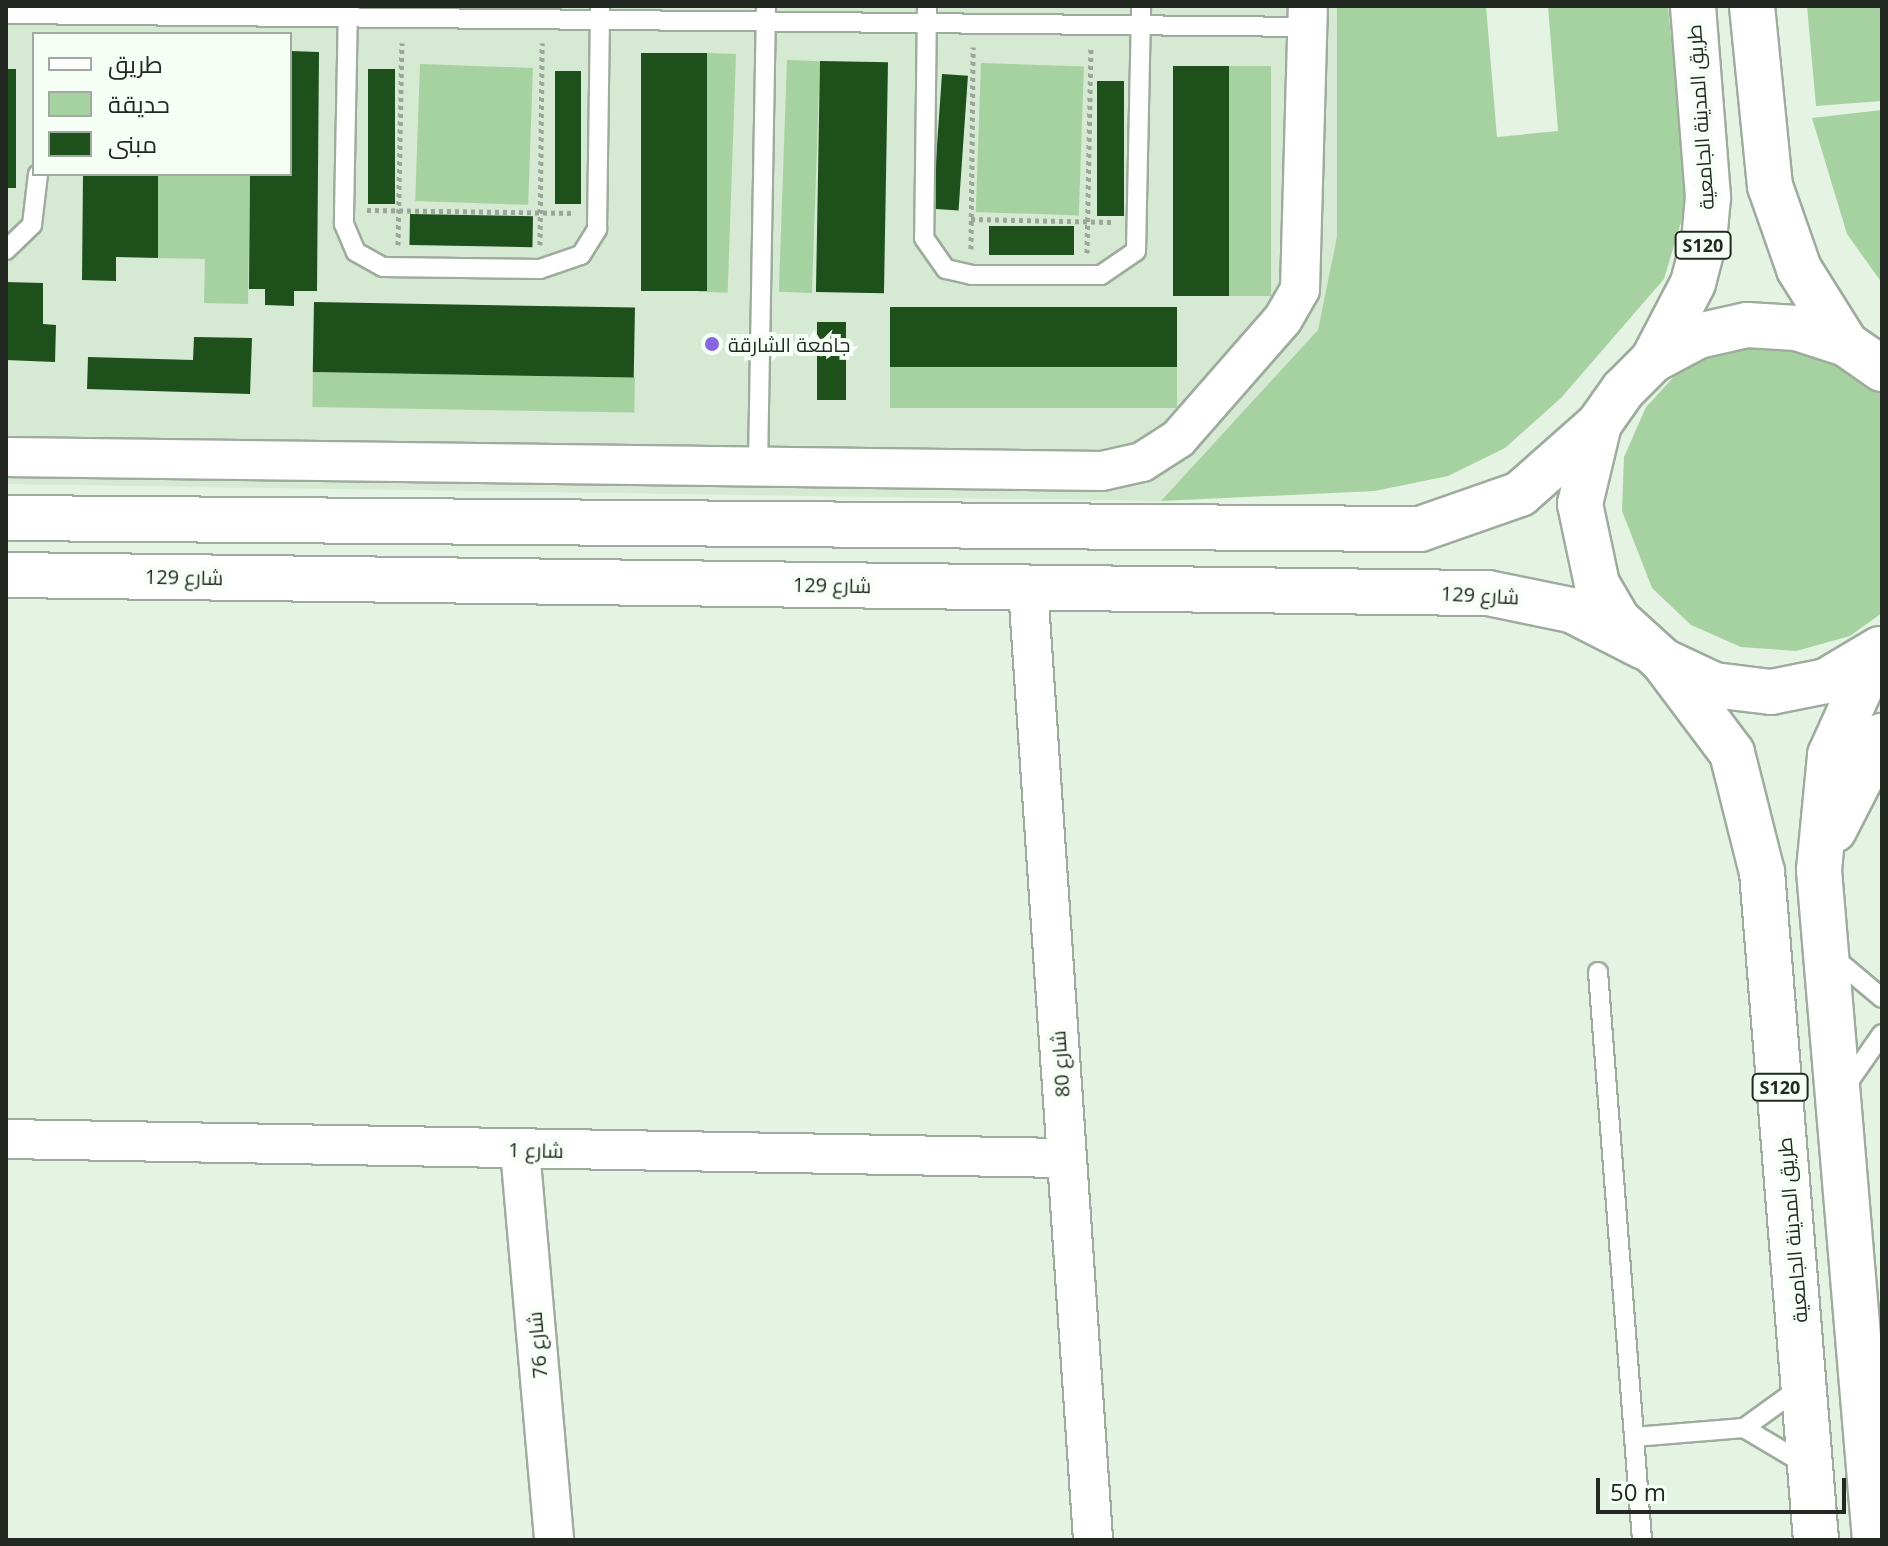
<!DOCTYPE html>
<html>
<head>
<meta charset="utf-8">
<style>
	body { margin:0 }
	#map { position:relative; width:1888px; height:1546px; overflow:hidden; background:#e5f3e4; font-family:"Open Sans",Cairo,sans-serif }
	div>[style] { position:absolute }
	.built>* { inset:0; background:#d5e9d3 }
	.green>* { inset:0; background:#a5d2a0; transform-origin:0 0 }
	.building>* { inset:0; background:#1e501b; transform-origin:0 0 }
	.path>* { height:5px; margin-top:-2.5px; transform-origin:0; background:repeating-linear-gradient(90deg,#9ba59a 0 4px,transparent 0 8px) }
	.roads { filter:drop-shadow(2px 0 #9eac9d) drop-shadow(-2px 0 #9eac9d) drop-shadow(0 2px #9eac9d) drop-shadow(0 -2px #9eac9d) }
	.service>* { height:18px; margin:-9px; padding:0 9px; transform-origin:9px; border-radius:9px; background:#fff }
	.minor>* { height:38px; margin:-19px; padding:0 19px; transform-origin:19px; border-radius:19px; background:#fff }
	.tertiary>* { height:44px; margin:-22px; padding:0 22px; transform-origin:22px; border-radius:22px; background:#fff }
	.primary>* { height:44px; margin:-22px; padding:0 22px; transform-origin:22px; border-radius:22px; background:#fff }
	.dots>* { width:22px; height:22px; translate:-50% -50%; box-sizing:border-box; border:4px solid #f6fff5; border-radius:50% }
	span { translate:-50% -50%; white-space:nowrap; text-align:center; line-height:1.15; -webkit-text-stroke:8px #f6fff5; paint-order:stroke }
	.shield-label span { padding:2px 6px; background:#f6fff5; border:2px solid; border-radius:6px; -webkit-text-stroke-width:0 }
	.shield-label { font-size:18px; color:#232822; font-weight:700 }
	.street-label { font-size:20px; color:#232822 }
	.poi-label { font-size:20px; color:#232822 }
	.left { translate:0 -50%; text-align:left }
	.frame { position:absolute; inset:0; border:8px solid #232822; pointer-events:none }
	.legend { position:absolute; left:32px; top:32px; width:260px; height:144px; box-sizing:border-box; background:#f6fff5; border:2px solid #a2a9a1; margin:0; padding:10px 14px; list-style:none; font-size:24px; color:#232822 }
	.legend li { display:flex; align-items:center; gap:16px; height:40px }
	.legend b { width:40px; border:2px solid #a2a9a1 }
	.scale { position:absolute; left:1596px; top:1478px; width:250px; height:36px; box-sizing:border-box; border:4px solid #232822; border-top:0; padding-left:10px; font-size:24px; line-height:28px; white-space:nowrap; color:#232822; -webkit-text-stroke:6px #f6fff5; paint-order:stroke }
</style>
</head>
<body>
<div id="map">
	<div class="built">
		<div style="clip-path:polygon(evenodd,6px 6px,1486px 6px,1500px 253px,1161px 501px,6px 484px,6px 6px,34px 34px,290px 34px,290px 174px,34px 174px,34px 34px)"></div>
	</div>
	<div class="green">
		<div style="clip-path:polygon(1337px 6px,1486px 6px,1497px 137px,1558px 131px,1548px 6px,1668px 6px,1687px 202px,1664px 279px,1561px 398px,1505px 448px,1448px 476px,1375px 491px,1161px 501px,1318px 330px,1337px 237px)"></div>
		<div style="clip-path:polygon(1807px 6px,1882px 6px,1882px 101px,1816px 106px)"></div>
		<div style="left:707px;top:53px;width:29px;height:239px;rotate:2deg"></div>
		<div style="left:787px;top:60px;width:33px;height:232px;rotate:2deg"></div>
		<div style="left:981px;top:63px;width:103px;height:149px;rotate:2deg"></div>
		<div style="left:420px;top:64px;width:113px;height:137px;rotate:2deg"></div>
		<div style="left:1229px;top:66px;width:42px;height:230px"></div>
		<div style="clip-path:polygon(1882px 110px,1882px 283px,1847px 234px,1812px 118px)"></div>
		<div style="clip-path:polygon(158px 174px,250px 174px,248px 304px,204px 303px,205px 259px,158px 258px)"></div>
		<div style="clip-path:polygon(1778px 335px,1882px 376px,1882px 613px,1850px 636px,1796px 651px,1741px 647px,1691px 625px,1652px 588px,1622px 511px,1624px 457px,1646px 407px,1683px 367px,1724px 345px)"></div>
		<div style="left:890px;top:367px;width:287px;height:41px"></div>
		<div style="left:313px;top:372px;width:322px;height:35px;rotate:1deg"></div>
	</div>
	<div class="building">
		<div style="clip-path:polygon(290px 51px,319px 52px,317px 291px,294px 291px,294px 306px,265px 305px,265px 289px,249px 289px,250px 174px,290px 174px)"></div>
		<div style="left:641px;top:53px;width:66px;height:238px"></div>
		<div style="left:820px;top:61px;width:68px;height:231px;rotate:1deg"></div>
		<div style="left:1173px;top:66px;width:56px;height:230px"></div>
		<div style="left:6px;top:69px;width:10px;height:119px"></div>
		<div style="left:368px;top:69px;width:27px;height:135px"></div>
		<div style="left:555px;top:71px;width:26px;height:133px"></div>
		<div style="left:942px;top:74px;width:26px;height:135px;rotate:4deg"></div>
		<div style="left:1097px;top:81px;width:27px;height:135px"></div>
		<div style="clip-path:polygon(83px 174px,158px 174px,158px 258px,116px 257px,116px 281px,82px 280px)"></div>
		<div style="left:410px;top:214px;width:123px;height:31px;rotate:1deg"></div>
		<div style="left:1074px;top:226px;width:29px;height:85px;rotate:90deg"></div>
		<div style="clip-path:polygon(6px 282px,43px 283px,43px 324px,56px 325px,55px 362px,6px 360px)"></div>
		<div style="left:314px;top:302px;width:321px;height:70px;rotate:1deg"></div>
		<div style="left:890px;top:307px;width:287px;height:60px"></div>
		<div style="left:817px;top:322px;width:29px;height:78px"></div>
		<div style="clip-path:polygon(194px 337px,252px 338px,250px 394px,87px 389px,88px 357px,193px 360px)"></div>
	</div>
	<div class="path">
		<div style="left:367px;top:210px;width:206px;rotate:0.8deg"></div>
		<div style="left:971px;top:219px;width:141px;rotate:1.2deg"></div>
		<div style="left:398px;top:245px;width:202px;rotate:-88.9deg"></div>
		<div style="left:540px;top:245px;width:202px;rotate:-89.4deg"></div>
		<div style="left:971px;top:249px;width:202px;rotate:-89.4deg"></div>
		<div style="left:1087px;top:253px;width:206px;rotate:-88.9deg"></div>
	</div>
	<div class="roads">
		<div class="service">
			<div style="left:348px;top:6px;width:218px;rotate:91.1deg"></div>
			<div style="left:344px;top:224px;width:30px;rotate:67deg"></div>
			<div style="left:356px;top:252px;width:31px;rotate:29deg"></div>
			<div style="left:383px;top:267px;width:157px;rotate:0.7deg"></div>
			<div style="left:540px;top:269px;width:43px;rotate:-18.9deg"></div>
			<div style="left:581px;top:255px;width:31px;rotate:-58deg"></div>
			<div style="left:597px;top:229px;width:223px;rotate:-89.2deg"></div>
			<div style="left:927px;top:6px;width:232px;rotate:90.7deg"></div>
			<div style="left:924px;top:238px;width:38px;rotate:55deg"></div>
			<div style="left:946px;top:269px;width:26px;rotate:13deg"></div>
			<div style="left:971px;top:275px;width:130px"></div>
			<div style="left:1101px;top:275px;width:42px;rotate:-34.4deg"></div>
			<div style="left:1136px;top:251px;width:245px;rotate:-88.8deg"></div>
			<div style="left:6px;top:14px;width:1302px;rotate:0.57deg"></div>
			<div style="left:6px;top:250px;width:36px;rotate:-44deg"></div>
			<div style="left:32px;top:225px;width:51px;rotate:-83.3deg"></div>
			<div style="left:758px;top:465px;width:459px;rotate:-89deg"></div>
			<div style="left:1832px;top:956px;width:65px;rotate:40deg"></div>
			<div style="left:1598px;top:972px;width:570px;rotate:85.57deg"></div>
			<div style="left:1847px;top:1084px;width:61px;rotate:-55deg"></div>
			<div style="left:1744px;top:1428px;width:69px;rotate:30.7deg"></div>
			<div style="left:1634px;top:1437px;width:110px;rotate:-4.7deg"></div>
			<div style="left:1744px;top:1428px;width:67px;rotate:-35.8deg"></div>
		</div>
		<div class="minor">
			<div style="left:6px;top:457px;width:1096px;rotate:0.73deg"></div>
			<div style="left:1102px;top:471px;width:41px;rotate:-12.7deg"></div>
			<div style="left:1142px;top:462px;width:43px;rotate:-32.6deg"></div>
			<div style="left:1178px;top:439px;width:159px;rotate:-48.8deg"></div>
			<div style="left:1283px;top:319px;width:34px;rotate:-60deg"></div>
			<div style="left:1300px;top:289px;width:283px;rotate:-88.4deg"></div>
			<div style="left:1028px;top:588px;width:954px;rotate:86.09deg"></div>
			<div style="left:6px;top:1139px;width:1060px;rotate:1.03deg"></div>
			<div style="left:520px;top:1150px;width:391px;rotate:85deg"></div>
		</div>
		<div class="tertiary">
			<div style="left:6px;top:518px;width:1414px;rotate:0.45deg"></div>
			<div style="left:1420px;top:529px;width:106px;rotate:-19.3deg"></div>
			<div style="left:1520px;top:494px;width:106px;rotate:-41.5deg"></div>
			<div style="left:6px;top:575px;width:1482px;rotate:0.7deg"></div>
			<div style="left:1488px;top:593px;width:85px;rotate:11.6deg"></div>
			<div style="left:1571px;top:610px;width:82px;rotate:26.9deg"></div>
		</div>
		<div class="primary">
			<div style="left:1752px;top:6px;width:181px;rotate:84.3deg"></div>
			<div style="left:1770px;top:186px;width:88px;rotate:70.7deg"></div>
			<div style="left:1799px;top:269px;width:89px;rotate:57.9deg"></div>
			<div style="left:1653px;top:360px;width:87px;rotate:-62.5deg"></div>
			<div style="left:1693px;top:283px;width:43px;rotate:-75.3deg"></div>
			<div style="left:1704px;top:241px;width:44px;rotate:-84.8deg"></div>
			<div style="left:1708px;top:197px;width:192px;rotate:-94.5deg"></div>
			<div style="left:1880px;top:649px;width:63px;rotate:149.3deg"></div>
			<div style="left:1826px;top:681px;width:56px;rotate:168.7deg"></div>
			<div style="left:1771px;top:692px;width:57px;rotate:-173deg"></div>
			<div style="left:1714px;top:685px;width:56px;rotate:-154.8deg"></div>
			<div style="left:1663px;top:661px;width:61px;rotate:-137.7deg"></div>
			<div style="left:1618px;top:620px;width:42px;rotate:-120.3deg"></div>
			<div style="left:1597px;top:584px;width:82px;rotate:-102deg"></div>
			<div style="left:1580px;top:504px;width:82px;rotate:-76.6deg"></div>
			<div style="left:1599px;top:424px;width:42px;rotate:-54.8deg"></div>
			<div style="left:1623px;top:390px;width:42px;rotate:-45deg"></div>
			<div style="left:1653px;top:360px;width:51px;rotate:-28.1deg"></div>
			<div style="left:1698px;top:336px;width:50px;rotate:-12.7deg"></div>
			<div style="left:1747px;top:325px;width:50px;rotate:3.4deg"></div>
			<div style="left:1797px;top:328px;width:52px;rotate:18.1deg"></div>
			<div style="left:1846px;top:344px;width:44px;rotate:34.8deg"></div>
			<div style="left:1663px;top:661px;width:115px;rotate:53.1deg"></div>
			<div style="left:1732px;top:753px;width:123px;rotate:75.9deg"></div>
			<div style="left:1762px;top:872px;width:670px;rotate:85.38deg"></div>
			<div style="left:1834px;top:830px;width:106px;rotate:-62.9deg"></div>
			<div style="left:1875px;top:1540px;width:672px;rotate:-94.78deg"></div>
			<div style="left:1819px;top:870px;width:116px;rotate:-84.5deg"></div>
			<div style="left:1830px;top:755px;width:112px;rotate:-65.7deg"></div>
		</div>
	</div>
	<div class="dots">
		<div style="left:712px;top:344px;background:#8665e0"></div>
	</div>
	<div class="shield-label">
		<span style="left:1703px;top:245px">S120</span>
		<span style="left:1780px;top:1087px">S120</span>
	</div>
	<div class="street-label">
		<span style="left:1700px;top:117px;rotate:-94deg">طريق المدينة الجامعية</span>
		<span style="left:184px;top:577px;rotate:1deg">شارع 129</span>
		<span style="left:832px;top:585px;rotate:1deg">شارع 129</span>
		<span style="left:1480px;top:595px;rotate:3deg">شارع 129</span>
		<span style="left:1060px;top:1064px;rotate:-94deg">شارع 80</span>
		<span style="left:536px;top:1150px;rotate:1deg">شارع 1</span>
		<span style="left:1792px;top:1230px;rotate:-95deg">طريق المدينة الجامعية</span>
		<span style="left:537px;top:1345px;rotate:-95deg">شارع 76</span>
	</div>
	<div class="poi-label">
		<span class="left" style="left:728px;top:344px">جامعة الشارقة</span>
	</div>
	<div class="frame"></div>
	<ul class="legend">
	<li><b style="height:10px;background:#fff"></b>طريق</li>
	<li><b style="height:22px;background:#a5d2a0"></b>حديقة</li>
	<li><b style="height:22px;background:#1e501b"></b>مبنى</li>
	</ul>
	<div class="scale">50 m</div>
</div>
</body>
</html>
